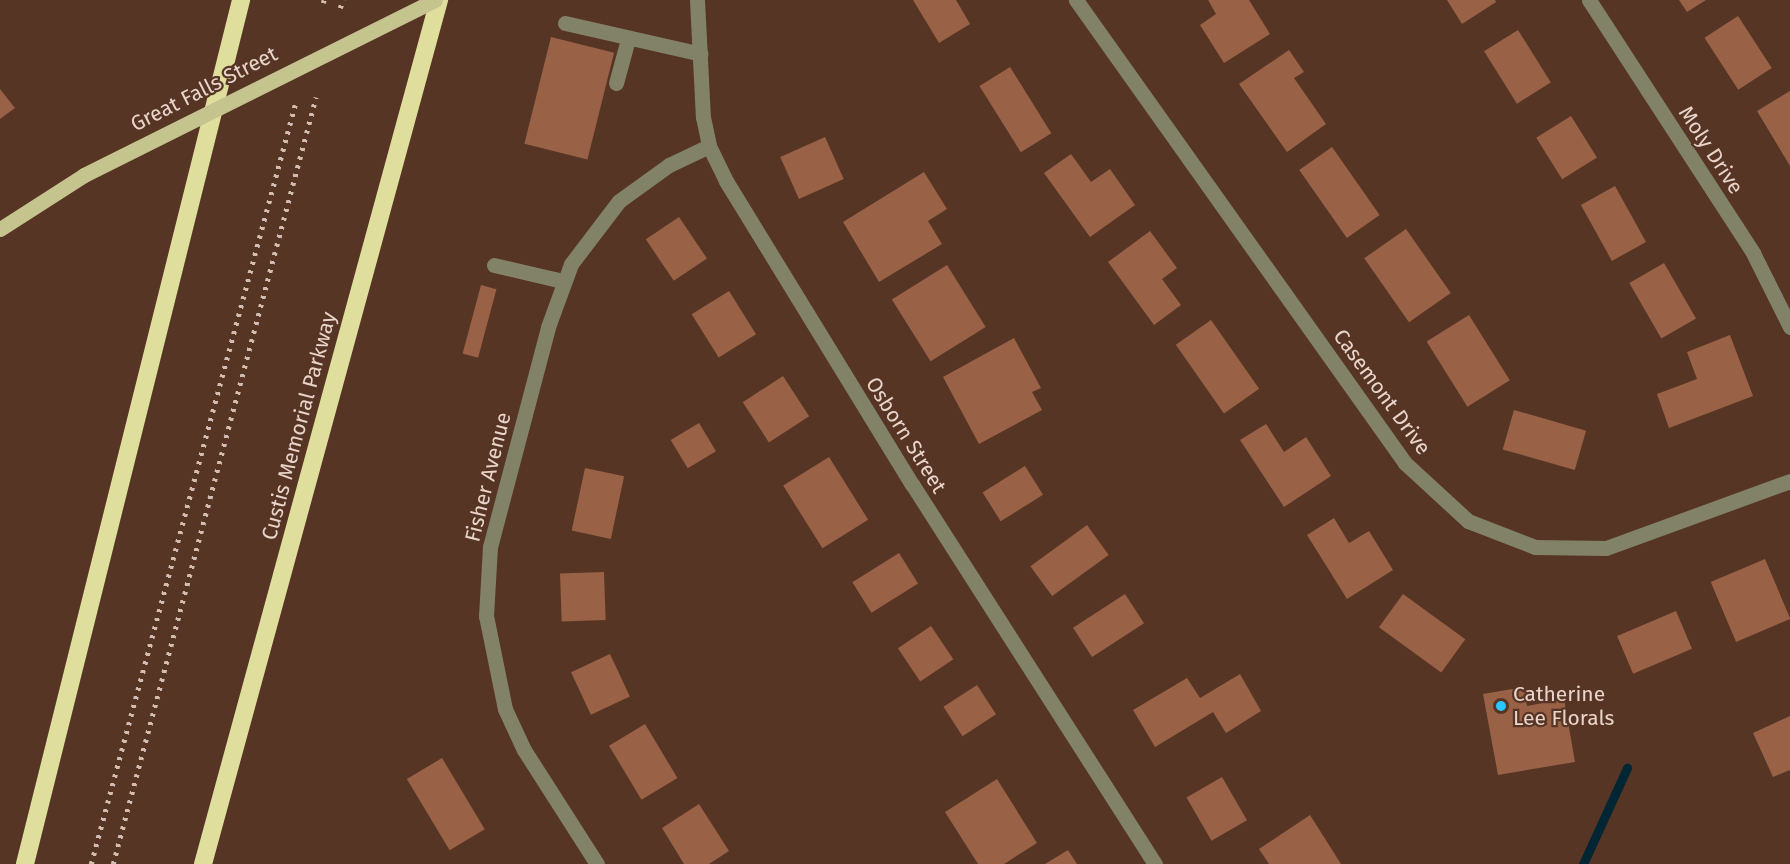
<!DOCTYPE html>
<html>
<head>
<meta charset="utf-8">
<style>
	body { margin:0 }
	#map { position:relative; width:1790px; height:864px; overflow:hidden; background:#573525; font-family:"Fira Sans",sans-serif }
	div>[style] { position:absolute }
	.stream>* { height:9px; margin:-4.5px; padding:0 4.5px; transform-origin:4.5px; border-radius:4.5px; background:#002634 }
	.building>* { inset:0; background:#996145; transform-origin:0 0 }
	.minor>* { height:15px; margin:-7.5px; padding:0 7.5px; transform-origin:7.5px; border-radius:7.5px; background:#828268 }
	.major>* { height:15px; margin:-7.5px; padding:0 7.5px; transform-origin:7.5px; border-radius:7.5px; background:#c5c48f }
	.highway>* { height:18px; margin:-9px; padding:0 9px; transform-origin:9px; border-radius:9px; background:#dfde9d }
	.rail>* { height:4.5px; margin-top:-2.25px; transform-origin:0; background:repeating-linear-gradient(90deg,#d3bcb1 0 3px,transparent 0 9px) }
	.major-bridge>* { height:15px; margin:-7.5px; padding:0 7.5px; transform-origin:7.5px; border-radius:7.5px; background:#c5c48f }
	.dots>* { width:16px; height:16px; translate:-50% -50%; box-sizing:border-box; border:3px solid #573525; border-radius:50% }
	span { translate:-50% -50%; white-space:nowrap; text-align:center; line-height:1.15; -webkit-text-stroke:4.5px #573525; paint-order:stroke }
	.street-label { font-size:21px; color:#ead5cb }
	.poi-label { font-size:21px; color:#ead5cb }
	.left { translate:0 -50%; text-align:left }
</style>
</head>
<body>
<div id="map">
	<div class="stream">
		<div style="left:1583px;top:864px;width:106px;rotate:-65.4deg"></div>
	</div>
	<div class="building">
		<div style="clip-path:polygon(913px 0,956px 0,970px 24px,939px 43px)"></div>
		<div style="clip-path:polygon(1208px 0,1249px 0,1270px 34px,1224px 63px,1200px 25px,1216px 14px)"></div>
		<div style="clip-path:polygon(1447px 0,1495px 0,1496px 2px,1462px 24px)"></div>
		<div style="clip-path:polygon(1679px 0,1706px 0,1687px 12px)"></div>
		<div style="left:1738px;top:16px;width:62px;height:40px;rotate:57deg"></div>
		<div style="left:1518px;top:30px;width:62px;height:40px;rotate:58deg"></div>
		<div style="left:551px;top:37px;width:65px;height:110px;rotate:14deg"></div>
		<div style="clip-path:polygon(1289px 50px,1304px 72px,1294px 78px,1326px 124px,1287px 152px,1239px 84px)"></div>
		<div style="left:1010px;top:67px;width:78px;height:36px;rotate:58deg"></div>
		<div style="clip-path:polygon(0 89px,15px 108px,0 119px)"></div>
		<div style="clip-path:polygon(1790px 91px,1790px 166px,1757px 111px)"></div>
		<div style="left:1571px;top:116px;width:49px;height:41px;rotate:58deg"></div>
		<div style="left:825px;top:137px;width:46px;height:49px;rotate:66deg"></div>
		<div style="left:1332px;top:147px;width:83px;height:40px;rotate:55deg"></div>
		<div style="clip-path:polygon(1071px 154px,1091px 182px,1110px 169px,1135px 205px,1090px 237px,1044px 173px)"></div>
		<div style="clip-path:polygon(924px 172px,947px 209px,928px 221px,942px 244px,879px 282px,843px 222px)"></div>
		<div style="left:1615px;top:186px;width:64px;height:39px;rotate:61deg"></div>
		<div style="left:679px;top:217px;width:50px;height:40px;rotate:56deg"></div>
		<div style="left:1406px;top:229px;width:78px;height:51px;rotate:55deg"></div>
		<div style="clip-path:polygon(1150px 231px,1177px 268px,1162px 279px,1181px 305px,1154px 325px,1108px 262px)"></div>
		<div style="left:1664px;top:263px;width:64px;height:40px;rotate:60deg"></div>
		<div style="left:947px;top:265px;width:73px;height:65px;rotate:58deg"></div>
		<div style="left:481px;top:285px;width:16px;height:71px;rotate:15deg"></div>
		<div style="left:729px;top:291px;width:51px;height:44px;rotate:58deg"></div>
		<div style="left:1469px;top:315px;width:77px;height:50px;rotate:58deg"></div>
		<div style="left:1211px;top:320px;width:84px;height:43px;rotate:55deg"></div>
		<div style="clip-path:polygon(1730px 335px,1753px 396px,1669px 428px,1657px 394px,1697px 379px,1687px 352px)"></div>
		<div style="clip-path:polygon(1014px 338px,1041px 388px,1032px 392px,1042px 410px,979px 444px,943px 377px)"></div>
		<div style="left:783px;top:376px;width:48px;height:48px;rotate:57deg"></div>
		<div style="left:1514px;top:410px;width:75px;height:41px;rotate:16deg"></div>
		<div style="left:699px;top:423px;width:33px;height:33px;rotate:59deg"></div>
		<div style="clip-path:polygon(1266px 424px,1284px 452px,1306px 437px,1331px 476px,1284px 507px,1240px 440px)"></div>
		<div style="left:829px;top:457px;width:74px;height:54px;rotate:58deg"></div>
		<div style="left:1025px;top:466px;width:34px;height:50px;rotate:58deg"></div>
		<div style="left:585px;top:468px;width:40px;height:64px;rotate:12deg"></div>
		<div style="clip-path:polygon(1334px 518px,1349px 543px,1369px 531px,1393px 570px,1347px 599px,1307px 535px)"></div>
		<div style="left:1087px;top:525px;width:37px;height:70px;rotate:54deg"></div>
		<div style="left:899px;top:553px;width:36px;height:55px;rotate:58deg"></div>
		<div style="left:1765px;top:559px;width:65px;height:59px;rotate:67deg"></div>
		<div style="left:604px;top:572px;width:48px;height:44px;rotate:88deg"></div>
		<div style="left:1125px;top:594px;width:35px;height:62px;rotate:57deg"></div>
		<div style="left:1403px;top:594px;width:77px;height:41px;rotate:36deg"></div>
		<div style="left:1676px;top:611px;width:41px;height:64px;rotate:67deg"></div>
		<div style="left:931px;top:626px;width:40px;height:40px;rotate:56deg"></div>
		<div style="left:610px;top:654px;width:47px;height:43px;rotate:65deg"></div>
		<div style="clip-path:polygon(1240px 674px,1261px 711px,1226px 733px,1213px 712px,1155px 747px,1133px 710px,1187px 678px,1200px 698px)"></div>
		<div style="left:977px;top:685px;width:35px;height:40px;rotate:57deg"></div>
		<div style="clip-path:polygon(1524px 687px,1527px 706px,1564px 699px,1575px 762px,1498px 775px,1483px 694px)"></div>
		<div style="clip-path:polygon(1790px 716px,1790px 770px,1773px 777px,1753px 733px)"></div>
		<div style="left:645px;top:724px;width:63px;height:42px;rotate:59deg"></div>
		<div style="left:442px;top:758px;width:83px;height:41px;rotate:59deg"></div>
		<div style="left:1222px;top:777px;width:50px;height:41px;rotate:60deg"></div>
		<div style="clip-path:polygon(997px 779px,1037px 843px,1004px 864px,978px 864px,945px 812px)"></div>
		<div style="clip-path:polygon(699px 804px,729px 851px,709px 864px,684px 864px,662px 828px)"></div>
		<div style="clip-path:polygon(1310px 815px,1341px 864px,1269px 864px,1259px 849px)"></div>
		<div style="clip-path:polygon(1068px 850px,1077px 864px,1045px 864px)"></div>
	</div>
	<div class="minor">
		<div style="left:697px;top:0;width:117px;rotate:87.1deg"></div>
		<div style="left:703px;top:117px;width:30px;rotate:78deg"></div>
		<div style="left:709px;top:146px;width:39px;rotate:64deg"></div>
		<div style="left:726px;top:181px;width:356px;rotate:58.5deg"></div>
		<div style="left:912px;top:484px;width:451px;rotate:57.4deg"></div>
		<div style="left:1076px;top:0;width:568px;rotate:54.6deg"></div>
		<div style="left:1405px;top:463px;width:86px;rotate:42.6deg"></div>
		<div style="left:1468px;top:521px;width:72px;rotate:21.2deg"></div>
		<div style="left:1535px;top:547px;width:71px;rotate:0.8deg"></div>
		<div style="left:1606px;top:548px;width:196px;rotate:-20deg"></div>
		<div style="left:1589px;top:0;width:302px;rotate:57deg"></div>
		<div style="left:1753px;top:253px;width:83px;rotate:63.4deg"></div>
		<div style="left:565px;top:23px;width:139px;rotate:12.8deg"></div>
		<div style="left:616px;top:83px;width:46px;rotate:-74.7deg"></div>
		<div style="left:494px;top:265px;width:71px;rotate:13.1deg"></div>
		<div style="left:597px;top:864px;width:135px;rotate:-122.6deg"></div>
		<div style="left:524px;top:750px;width:45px;rotate:-114.9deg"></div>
		<div style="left:505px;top:709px;width:95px;rotate:-101.5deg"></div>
		<div style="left:486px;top:616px;width:69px;rotate:-86.7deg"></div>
		<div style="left:490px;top:547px;width:228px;rotate:-75.2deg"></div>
		<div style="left:548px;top:327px;width:67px;rotate:-69.9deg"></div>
		<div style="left:571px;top:264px;width:79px;rotate:-52.7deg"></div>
		<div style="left:619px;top:201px;width:62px;rotate:-35.8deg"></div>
		<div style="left:669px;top:165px;width:44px;rotate:-25.4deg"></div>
	</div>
	<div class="major">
		<div style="left:0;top:229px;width:100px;rotate:-32.7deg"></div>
	</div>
	<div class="highway">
		<div style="left:25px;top:864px;width:891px;rotate:-75.96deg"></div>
		<div style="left:203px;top:864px;width:896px;rotate:-74.72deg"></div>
	</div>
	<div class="rail">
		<div style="left:323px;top:3px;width:3px;rotate:-72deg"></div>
		<div style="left:340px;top:8px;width:9px;rotate:-69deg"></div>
		<div style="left:91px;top:864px;width:786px;rotate:-74.96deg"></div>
		<div style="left:113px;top:864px;width:793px;rotate:-75.18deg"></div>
	</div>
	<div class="major-bridge">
		<div style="left:84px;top:175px;width:392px;rotate:-26.5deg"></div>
	</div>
	<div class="dots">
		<div style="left:1501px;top:706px;background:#27c8ff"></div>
	</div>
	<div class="street-label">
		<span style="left:204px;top:89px;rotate:-27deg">Great Falls Street</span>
		<span style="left:1711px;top:150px;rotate:57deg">Moly Drive</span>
		<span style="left:1382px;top:392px;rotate:54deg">Casemont Drive</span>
		<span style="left:299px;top:426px;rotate:-75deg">Custis Memorial Parkway</span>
		<span style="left:906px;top:435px;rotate:58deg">Osborn Street</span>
		<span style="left:488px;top:477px;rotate:-76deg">Fisher Avenue</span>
	</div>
	<div class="poi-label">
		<span class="left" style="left:1513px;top:706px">Catherine<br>Lee Florals</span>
	</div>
</div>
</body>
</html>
